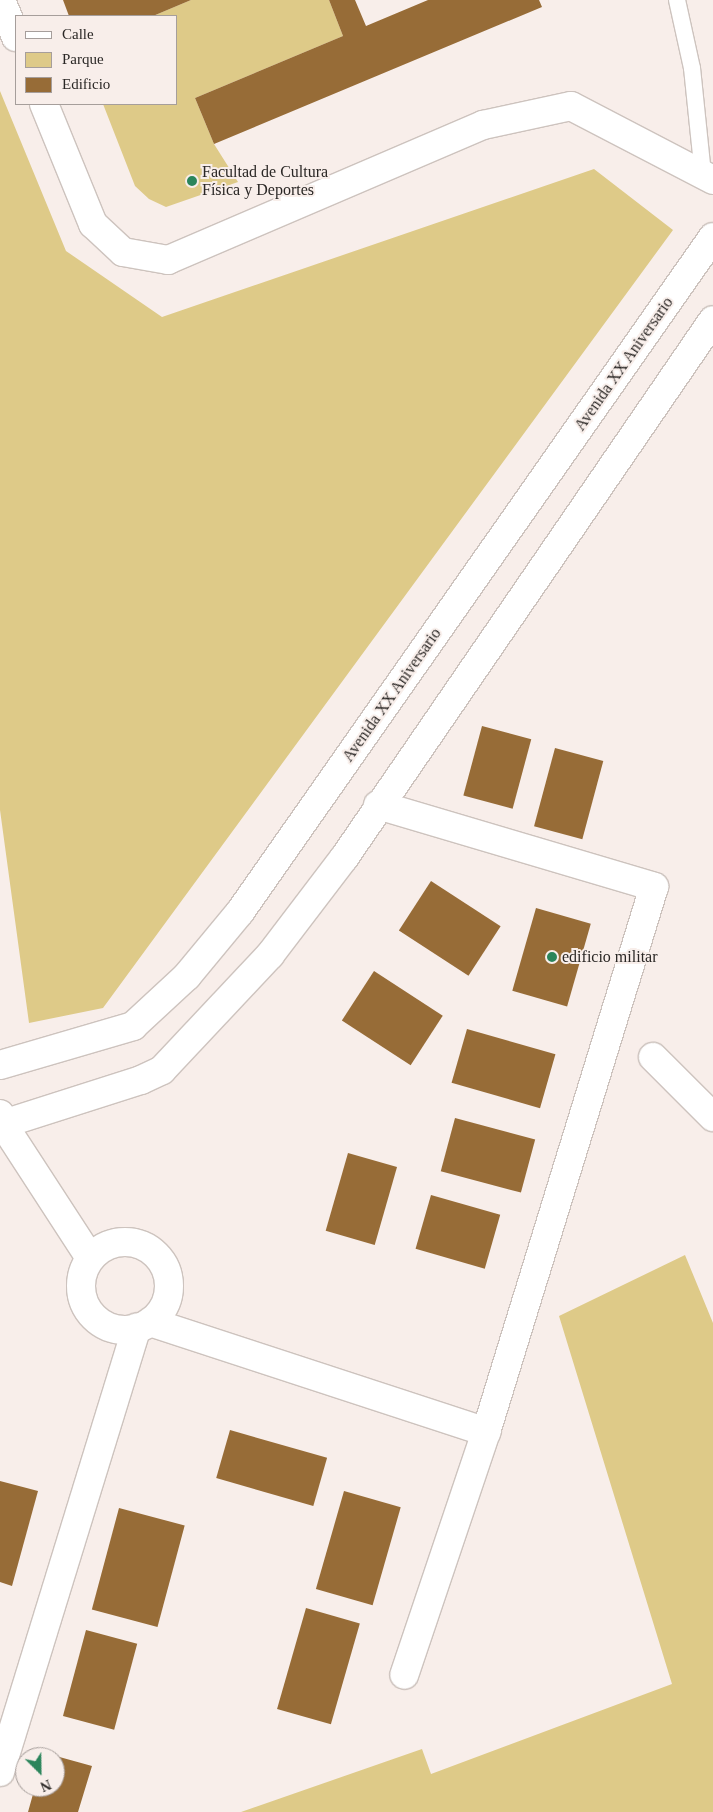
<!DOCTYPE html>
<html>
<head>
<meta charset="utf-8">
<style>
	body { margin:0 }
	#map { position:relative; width:713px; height:1812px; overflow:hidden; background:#f8eeea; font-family:"Times New Roman",serif }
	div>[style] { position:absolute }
	.green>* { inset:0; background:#deca88 }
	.building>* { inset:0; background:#976c37; transform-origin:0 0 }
	.roads { filter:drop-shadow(1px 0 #cdc3be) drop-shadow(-1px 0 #cdc3be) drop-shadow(0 1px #cdc3be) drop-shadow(0 -1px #cdc3be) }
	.service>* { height:16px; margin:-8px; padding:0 8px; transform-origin:8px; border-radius:8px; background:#fff }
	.minor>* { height:28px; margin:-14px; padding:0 14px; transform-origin:14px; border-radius:14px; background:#fff }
	.minor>.ring { margin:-14px; padding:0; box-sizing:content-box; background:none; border:28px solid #fff; border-radius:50% }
	.dots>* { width:14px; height:14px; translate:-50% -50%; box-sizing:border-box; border:2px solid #f8eeea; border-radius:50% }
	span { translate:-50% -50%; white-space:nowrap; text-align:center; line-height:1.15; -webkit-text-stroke:4px #f8eeea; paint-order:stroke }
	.poi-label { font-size:16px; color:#2a2725 }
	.left { translate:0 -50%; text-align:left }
	.street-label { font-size:16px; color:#2a2725 }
	.legend { position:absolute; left:15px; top:15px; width:162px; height:90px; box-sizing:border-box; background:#f8eeea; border:1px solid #a69e9b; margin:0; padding:6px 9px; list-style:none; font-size:15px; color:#2a2725 }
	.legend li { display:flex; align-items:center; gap:10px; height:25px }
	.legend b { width:25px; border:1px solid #a69e9b }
	.north { position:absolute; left:15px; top:1747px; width:50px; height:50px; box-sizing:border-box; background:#f8eeea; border:1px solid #a69e9b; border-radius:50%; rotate:157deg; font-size:14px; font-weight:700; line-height:20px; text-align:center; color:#2a2725 }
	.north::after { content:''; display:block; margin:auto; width:18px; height:22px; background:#2b855b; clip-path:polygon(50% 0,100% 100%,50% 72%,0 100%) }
</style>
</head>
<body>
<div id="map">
	<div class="green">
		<div style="clip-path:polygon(191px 0,329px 0,343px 36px,195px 98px,214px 144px,238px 182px,166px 207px,149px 199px,135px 186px,103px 104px,176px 104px,176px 16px,153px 16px)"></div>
		<div style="clip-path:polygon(0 91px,66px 251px,162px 317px,594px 169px,673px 230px,103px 1008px,29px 1023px,0 810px)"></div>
		<div style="clip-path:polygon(685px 1255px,713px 1323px,713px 1812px,241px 1812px,422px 1749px,431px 1774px,672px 1684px,559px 1316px)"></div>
	</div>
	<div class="building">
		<div style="clip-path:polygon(63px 0,191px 0,153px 16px,69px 16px)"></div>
		<div style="clip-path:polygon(329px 0,355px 0,366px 26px,428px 0,539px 0,542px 7px,214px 144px,195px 98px,343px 36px)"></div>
		<div style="left:482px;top:726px;width:51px;height:72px;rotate:15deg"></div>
		<div style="left:555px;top:748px;width:50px;height:81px;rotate:15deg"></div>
		<div style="left:431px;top:881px;width:83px;height:59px;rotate:33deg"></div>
		<div style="left:536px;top:908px;width:57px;height:86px;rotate:16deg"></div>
		<div style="left:374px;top:971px;width:82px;height:59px;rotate:33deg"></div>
		<div style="left:467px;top:1029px;width:92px;height:56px;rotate:16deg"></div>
		<div style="left:455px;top:1118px;width:83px;height:55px;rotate:15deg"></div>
		<div style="left:348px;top:1153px;width:51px;height:81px;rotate:16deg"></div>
		<div style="left:431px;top:1195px;width:72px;height:56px;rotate:16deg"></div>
		<div style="left:230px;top:1430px;width:101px;height:50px;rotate:16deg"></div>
		<div style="clip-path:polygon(0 1481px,38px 1491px,12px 1586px,0 1582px)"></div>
		<div style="left:344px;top:1491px;width:59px;height:102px;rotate:16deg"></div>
		<div style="left:119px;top:1508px;width:68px;height:105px;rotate:15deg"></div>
		<div style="left:306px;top:1608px;width:56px;height:105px;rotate:16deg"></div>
		<div style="left:86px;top:1630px;width:53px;height:89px;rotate:15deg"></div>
		<div style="clip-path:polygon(45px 1753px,92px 1766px,78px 1812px,28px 1812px,35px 1787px,55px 1787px,55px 1757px,44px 1757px)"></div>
	</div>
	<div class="roads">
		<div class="service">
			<div style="left:677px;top:0;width:70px;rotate:77.6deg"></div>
			<div style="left:692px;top:68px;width:107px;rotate:84.1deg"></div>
		</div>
		<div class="minor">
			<div style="left:1px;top:0;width:40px;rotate:68deg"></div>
			<div style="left:44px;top:104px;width:130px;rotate:67.8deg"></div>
			<div style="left:93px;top:224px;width:41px;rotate:43deg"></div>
			<div style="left:123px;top:252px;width:46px;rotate:10.1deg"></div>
			<div style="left:168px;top:260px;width:343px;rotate:-23.2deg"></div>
			<div style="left:483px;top:125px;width:90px;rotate:-12.2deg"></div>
			<div style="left:571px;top:106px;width:160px;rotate:27.5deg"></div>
			<div style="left:378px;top:805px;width:288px;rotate:16.5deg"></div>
			<div style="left:654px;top:887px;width:570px;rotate:107.13deg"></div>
			<div style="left:486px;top:1432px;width:256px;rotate:108.6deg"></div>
			<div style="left:653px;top:1057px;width:85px;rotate:45deg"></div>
			<div style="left:0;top:1065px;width:139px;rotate:-16.3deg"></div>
			<div style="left:133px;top:1026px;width:74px;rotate:-42.8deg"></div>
			<div style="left:187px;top:976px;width:83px;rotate:-50.4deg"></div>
			<div style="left:240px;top:912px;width:824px;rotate:-54.98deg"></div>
			<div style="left:0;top:1114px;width:10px;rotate:73deg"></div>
			<div style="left:3px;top:1124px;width:160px;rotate:57deg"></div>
			<div style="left:0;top:1125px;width:148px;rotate:-17.7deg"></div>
			<div style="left:141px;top:1080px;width:23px;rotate:-25deg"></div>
			<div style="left:162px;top:1070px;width:158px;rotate:-46.8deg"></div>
			<div style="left:270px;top:955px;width:122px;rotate:-52.7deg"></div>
			<div style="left:344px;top:858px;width:652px;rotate:-55.55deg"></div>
			<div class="ring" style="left:81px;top:1242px;width:60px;height:60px"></div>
			<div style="left:150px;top:1322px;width:354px;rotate:18.1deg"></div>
			<div style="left:0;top:1772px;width:465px;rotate:-72.9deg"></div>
		</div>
	</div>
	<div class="dots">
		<div style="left:192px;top:181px;background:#2b855b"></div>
		<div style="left:552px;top:957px;background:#2b855b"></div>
	</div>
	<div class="poi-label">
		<span class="left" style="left:202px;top:181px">Facultad de Cultura<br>Física y Deportes</span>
		<span class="left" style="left:562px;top:957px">edificio militar</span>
	</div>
	<div class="street-label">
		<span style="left:624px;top:364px;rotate:-55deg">Avenida XX Aniversario</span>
		<span style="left:392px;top:695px;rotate:-55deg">Avenida XX Aniversario</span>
	</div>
	<ul class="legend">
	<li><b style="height:6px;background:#fff"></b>Calle</li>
	<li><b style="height:14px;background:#deca88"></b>Parque</li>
	<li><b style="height:14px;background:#976c37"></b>Edificio</li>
	</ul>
	<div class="north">N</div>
</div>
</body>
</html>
